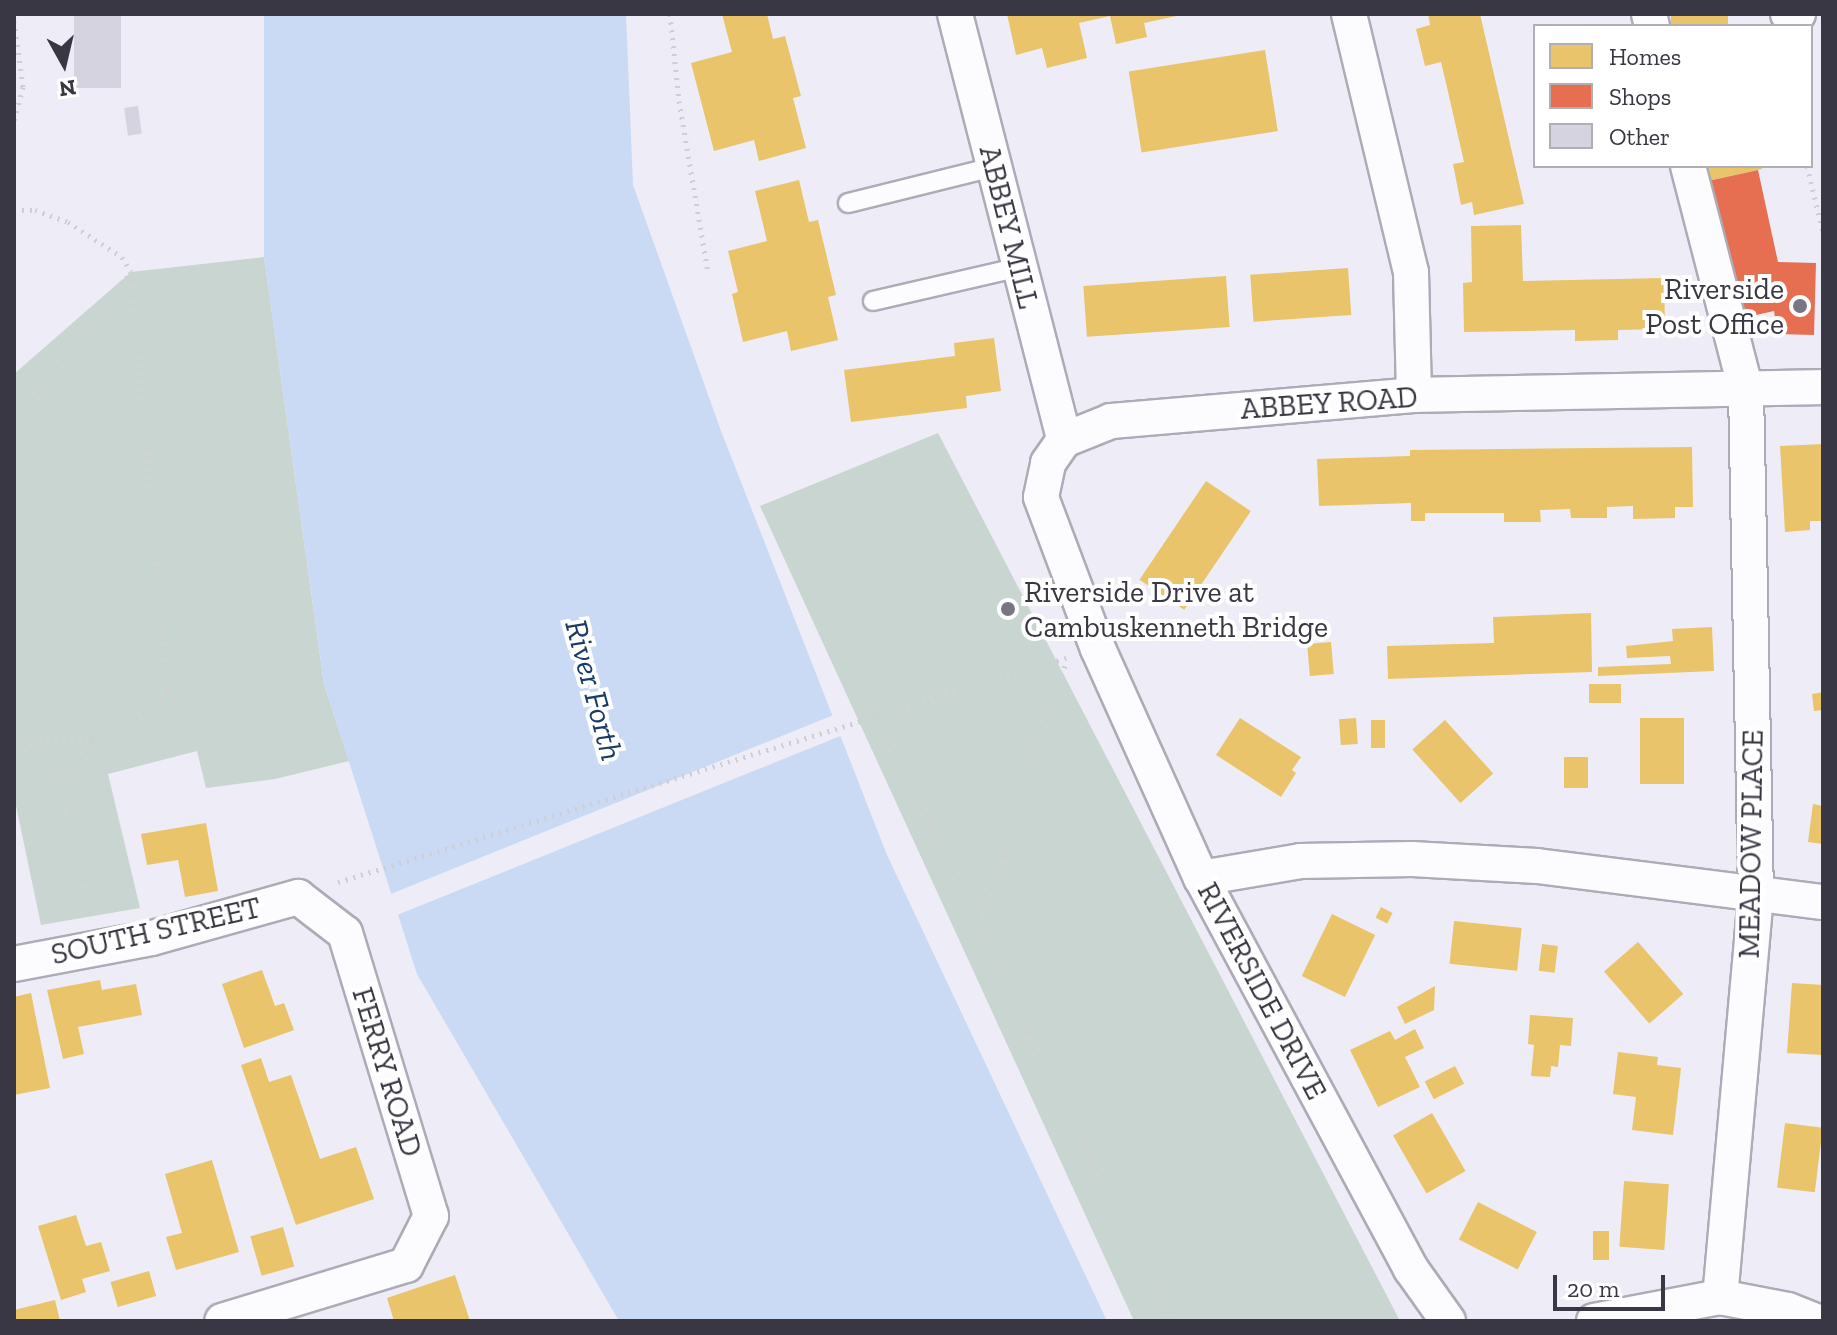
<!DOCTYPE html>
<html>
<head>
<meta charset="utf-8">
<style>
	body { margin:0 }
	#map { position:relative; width:1837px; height:1335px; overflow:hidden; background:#eeecf7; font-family:"Zilla Slab",serif }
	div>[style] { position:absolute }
	.green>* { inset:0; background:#c8d5d0 }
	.water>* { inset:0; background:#cadaf4 }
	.pier>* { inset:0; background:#eeecf7; transform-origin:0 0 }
	.homes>* { inset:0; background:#e9c46a; transform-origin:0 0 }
	.shops>* { inset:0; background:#e76f51 }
	.building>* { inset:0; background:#d5d3df; transform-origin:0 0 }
	.path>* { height:5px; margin-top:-2.5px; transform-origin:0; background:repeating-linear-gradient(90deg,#cfced4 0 2px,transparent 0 8px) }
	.roads { filter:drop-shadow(2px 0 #adabb6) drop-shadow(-2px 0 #adabb6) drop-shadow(0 2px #adabb6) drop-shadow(0 -2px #adabb6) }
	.service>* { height:18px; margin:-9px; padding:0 9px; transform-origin:9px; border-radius:9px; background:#fcfcfe }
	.minor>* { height:34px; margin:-17px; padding:0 17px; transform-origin:17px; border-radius:17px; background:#fcfcfe }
	.dots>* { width:22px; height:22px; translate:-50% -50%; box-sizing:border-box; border:4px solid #fff; border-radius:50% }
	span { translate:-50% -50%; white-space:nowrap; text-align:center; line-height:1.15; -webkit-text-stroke:8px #fff; paint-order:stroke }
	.street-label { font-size:30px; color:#393743 }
	.poi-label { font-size:30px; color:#393743 }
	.right { translate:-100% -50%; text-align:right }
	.left { translate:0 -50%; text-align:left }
	.water-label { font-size:32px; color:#1a3b64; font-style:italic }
	.frame { position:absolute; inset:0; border:16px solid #393743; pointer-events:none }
	.legend { position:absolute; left:1533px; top:24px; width:280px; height:144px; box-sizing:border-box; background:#fff; border:2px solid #b0afb4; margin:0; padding:10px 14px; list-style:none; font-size:24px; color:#393743 }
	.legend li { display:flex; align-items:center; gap:16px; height:40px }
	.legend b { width:40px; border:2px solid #b0afb4 }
	.north { position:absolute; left:24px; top:24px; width:80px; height:80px; -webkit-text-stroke:6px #fff; paint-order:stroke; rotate:172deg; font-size:22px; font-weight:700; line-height:32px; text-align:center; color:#393743 }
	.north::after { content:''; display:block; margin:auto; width:28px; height:36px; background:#393743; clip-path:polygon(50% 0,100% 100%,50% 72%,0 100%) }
	.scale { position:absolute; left:1553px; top:1275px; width:112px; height:36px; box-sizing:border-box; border:4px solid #393743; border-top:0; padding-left:10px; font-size:24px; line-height:28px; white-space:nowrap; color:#393743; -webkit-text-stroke:6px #fff; paint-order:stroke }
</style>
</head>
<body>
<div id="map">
	<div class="green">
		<div style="clip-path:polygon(264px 257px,324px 684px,349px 761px,275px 779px,206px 788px,197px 751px,108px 774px,140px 908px,41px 925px,14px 796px,14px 374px,131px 272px)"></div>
		<div style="clip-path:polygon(938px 433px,1400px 1321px,1134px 1321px,760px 506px)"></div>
	</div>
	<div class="water">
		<div style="clip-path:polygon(264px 14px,626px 14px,633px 185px,721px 431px,887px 855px,1107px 1321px,619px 1321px,417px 974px,324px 684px,264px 257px)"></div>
	</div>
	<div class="pier">
		<div style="left:836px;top:714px;width:22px;height:483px;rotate:68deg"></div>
	</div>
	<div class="homes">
		<div style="clip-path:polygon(722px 14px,767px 14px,773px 39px,785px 36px,801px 96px,793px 98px,806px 148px,759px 161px,754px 140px,714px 151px,691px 63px,732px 52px)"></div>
		<div style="clip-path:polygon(1007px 14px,1181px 14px,1181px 15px,1144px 23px,1147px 37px,1116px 44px,1110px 16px,1079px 23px,1087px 58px,1047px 68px,1042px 48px,1016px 55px)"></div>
		<div style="clip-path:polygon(1428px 14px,1480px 14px,1524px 204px,1474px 215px,1472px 202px,1461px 205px,1453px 164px,1464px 162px,1446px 83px,1441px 62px,1425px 66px,1416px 29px,1430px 25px)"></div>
		<div style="left:1671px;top:14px;width:57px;height:12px"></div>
		<div style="left:1265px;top:50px;width:82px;height:138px;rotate:81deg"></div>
		<div style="clip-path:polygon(1704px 166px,1762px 166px,1762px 169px,1708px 181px)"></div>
		<div style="clip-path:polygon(799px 180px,809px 222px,818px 220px,836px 295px,828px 297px,838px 340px,791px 351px,787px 331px,743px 342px,732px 294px,738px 292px,728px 251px,767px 241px,755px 191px)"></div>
		<div style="clip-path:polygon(1521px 225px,1523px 281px,1664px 278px,1665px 329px,1618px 330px,1618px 340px,1575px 341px,1575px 330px,1464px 332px,1463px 283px,1472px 282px,1471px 226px)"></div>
		<div style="left:1348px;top:268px;width:47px;height:98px;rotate:86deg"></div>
		<div style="left:1226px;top:276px;width:51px;height:143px;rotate:86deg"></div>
		<div style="clip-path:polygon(994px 338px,1001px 391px,966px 396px,967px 408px,851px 422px,844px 370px,955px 356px,954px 343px)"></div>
		<div style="clip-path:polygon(1823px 444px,1823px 521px,1810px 521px,1810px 530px,1785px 532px,1780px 446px)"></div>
		<div style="clip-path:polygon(1692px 447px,1693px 507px,1675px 507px,1675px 518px,1633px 519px,1633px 506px,1607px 507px,1607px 518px,1571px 518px,1570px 509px,1540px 510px,1541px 522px,1504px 522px,1504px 513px,1425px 513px,1425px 521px,1411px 521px,1411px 503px,1319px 506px,1317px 459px,1410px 456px,1410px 450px)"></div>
		<div style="left:1206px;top:481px;width:54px;height:119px;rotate:34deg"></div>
		<div style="clip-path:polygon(1591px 613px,1592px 672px,1388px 679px,1387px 646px,1494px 643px,1493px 617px)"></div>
		<div style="clip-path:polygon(1712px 627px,1714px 671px,1598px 676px,1598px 667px,1671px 664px,1670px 656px,1627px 658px,1626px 646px,1673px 641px,1672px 629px)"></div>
		<div style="left:1331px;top:642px;width:32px;height:24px;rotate:85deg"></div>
		<div style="left:1621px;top:684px;width:19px;height:32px;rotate:90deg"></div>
		<div style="clip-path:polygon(1823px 692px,1823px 710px,1814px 711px,1812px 694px)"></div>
		<div style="clip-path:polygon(1240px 718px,1301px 757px,1292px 770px,1296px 773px,1281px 797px,1216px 755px)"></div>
		<div style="left:1356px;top:718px;width:26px;height:17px;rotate:86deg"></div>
		<div style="left:1640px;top:718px;width:44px;height:66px"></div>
		<div style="left:1371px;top:720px;width:14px;height:28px"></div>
		<div style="left:1445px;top:720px;width:72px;height:44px;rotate:48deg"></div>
		<div style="left:1564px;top:757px;width:24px;height:31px"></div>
		<div style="clip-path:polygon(1813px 804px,1823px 806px,1823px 844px,1808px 842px)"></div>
		<div style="clip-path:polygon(206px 823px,218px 891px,185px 897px,178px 860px,147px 865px,141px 834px)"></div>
		<div style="left:1381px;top:907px;width:13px;height:12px;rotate:27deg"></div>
		<div style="left:1332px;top:914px;width:48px;height:69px;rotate:26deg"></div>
		<div style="left:1454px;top:921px;width:68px;height:43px;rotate:6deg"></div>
		<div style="left:1638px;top:942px;width:69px;height:45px;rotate:49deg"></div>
		<div style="left:1542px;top:944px;width:16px;height:27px;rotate:7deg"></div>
		<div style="clip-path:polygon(262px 970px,275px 1006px,284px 1003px,294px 1030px,244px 1048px,222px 984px)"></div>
		<div style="clip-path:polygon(100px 980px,102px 990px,136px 984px,142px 1015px,78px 1027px,84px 1054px,63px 1059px,47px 990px)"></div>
		<div style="clip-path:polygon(1792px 983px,1823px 985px,1823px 1055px,1787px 1053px)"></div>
		<div style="clip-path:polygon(1435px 986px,1434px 1010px,1405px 1024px,1397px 1007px)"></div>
		<div style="clip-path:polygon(31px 993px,50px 1088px,14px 1095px,14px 997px)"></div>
		<div style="clip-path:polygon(1530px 1015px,1573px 1018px,1571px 1046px,1560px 1045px,1558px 1067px,1551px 1066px,1550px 1077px,1531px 1076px,1534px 1045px,1528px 1044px)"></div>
		<div style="clip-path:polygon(1415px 1029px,1424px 1048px,1405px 1057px,1420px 1087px,1378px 1107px,1350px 1050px,1390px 1031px,1395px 1040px)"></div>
		<div style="clip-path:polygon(1618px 1052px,1658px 1057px,1657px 1065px,1681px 1068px,1673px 1135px,1632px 1130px,1636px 1097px,1613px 1094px)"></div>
		<div style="clip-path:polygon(261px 1058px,269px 1082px,291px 1075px,320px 1159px,356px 1147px,374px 1199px,296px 1225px,241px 1065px)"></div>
		<div style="left:1455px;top:1066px;width:20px;height:34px;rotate:63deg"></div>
		<div style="left:1432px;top:1113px;width:67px;height:45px;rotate:60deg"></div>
		<div style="left:1785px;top:1123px;width:38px;height:65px;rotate:7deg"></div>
		<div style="clip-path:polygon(212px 1160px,239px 1252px,176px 1270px,166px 1237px,182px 1233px,165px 1174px)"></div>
		<div style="left:1624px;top:1181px;width:45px;height:66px;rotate:4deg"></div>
		<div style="left:1478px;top:1202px;width:66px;height:42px;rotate:27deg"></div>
		<div style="clip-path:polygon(76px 1215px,86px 1246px,101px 1242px,110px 1271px,82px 1279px,86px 1292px,61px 1300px,38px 1226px)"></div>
		<div style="left:283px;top:1227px;width:41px;height:34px;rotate:74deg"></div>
		<div style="left:1593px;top:1231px;width:16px;height:29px"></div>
		<div style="left:149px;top:1271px;width:26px;height:40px;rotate:74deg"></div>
		<div style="clip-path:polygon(455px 1275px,470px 1321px,394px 1321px,387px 1298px)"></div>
		<div style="clip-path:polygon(55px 1300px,60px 1321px,14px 1321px,14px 1310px)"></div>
	</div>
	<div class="shops">
		<div style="clip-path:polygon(1758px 170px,1778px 262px,1816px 263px,1814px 335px,1777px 334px,1774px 311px,1747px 317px,1739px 315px,1708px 181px)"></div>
	</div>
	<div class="building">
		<div style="left:74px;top:14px;width:47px;height:74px"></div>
		<div style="left:138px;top:106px;width:28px;height:14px;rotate:82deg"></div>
	</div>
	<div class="path">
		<div style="left:670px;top:14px;width:87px;rotate:84.1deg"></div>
		<div style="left:679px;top:101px;width:174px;rotate:80.4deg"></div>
		<div style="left:14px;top:21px;width:67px;rotate:82.2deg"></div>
		<div style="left:23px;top:87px;width:35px;rotate:105deg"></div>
		<div style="left:1807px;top:166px;width:68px;rotate:76.4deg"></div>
		<div style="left:14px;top:210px;width:21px"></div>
		<div style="left:35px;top:210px;width:35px;rotate:20deg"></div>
		<div style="left:68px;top:222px;width:64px;rotate:32.9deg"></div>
		<div style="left:122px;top:257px;width:17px;rotate:59deg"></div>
		<div style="left:131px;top:272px;width:421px;rotate:85deg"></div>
		<div style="left:168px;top:691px;width:39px;rotate:140deg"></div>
		<div style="left:138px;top:716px;width:48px;rotate:151.3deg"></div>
		<div style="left:96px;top:739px;width:40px;rotate:122deg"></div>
		<div style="left:75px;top:773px;width:44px;rotate:93.9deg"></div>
		<div style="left:14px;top:424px;width:190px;rotate:-52.5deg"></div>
		<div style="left:859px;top:673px;width:44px;rotate:67.5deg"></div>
		<div style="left:876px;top:714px;width:229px;rotate:63.8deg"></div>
		<div style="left:977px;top:919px;width:68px;rotate:67.6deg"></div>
		<div style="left:1003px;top:982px;width:379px;rotate:63.4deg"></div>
		<div style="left:14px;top:736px;width:14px;rotate:30deg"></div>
		<div style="left:26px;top:743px;width:41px;rotate:50.9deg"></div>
		<div style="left:52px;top:775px;width:47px;rotate:64.5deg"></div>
		<div style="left:72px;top:817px;width:100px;rotate:79deg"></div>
		<div style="left:27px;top:743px;width:69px;rotate:-3.3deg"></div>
		<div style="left:338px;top:882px;width:762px;rotate:-17.1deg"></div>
		<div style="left:977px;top:918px;width:65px;rotate:-66.6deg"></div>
		<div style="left:1003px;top:858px;width:112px;rotate:-74.5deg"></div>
		<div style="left:1033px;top:750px;width:93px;rotate:-69.2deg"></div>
	</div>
	<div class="roads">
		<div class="service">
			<div style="left:848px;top:203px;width:150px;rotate:-13.9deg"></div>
			<div style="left:873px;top:301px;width:151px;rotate:-13deg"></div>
		</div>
		<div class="minor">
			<div style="left:955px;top:14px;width:440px;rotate:75.6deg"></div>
			<div style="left:1349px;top:14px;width:265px;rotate:76.5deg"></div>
			<div style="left:1411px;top:272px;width:123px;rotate:88.6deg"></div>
			<div style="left:1649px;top:14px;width:12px;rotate:76deg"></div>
			<div style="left:1788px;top:14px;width:10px"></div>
			<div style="left:1688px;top:166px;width:231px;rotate:75.5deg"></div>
			<div style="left:1746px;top:390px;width:505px;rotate:88.87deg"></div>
			<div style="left:1756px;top:895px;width:404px;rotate:95.1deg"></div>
			<div style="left:1201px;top:878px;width:100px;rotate:-9.7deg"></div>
			<div style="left:1300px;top:861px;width:112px;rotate:-1deg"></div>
			<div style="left:1412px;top:859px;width:125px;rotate:3.2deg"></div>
			<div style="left:1537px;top:866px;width:288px;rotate:7.2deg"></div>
			<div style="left:14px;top:964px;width:140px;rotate:-10.7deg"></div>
			<div style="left:152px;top:938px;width:152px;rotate:-15.7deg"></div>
			<div style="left:298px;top:897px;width:59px;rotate:37.5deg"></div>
			<div style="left:345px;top:933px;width:296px;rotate:73.1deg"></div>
			<div style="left:431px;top:1216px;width:55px;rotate:117deg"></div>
			<div style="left:406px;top:1265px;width:192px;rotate:163.1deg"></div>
			<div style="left:1448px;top:1321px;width:64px;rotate:-125.4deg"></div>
			<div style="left:1411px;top:1269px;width:444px;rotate:-118.2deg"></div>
			<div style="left:1201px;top:878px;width:251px;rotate:-114.2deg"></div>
			<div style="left:1098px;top:649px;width:162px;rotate:-110.6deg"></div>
			<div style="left:1041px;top:497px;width:35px;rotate:-78deg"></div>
			<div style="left:1048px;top:463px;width:28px;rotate:-55deg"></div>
			<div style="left:1064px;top:440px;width:51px;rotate:-22deg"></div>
			<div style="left:1111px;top:421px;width:304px;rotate:-4.9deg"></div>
			<div style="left:1414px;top:395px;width:409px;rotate:-1.1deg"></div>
			<div style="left:1594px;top:1321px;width:128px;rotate:-10.8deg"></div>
			<div style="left:1720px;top:1297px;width:69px;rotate:10.8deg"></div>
			<div style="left:1788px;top:1310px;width:29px;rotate:22deg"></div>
		</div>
	</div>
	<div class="dots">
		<div style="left:1800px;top:306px;background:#787682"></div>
		<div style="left:1008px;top:609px;background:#787682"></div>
	</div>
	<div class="street-label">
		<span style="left:1009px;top:227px;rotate:76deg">ABBEY MILL</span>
		<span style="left:1329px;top:403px;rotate:-4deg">ABBEY ROAD</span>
		<span style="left:1751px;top:844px;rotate:-89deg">MEADOW PLACE</span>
		<span style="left:156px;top:931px;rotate:-13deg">SOUTH STREET</span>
		<span style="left:1262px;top:991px;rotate:62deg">RIVERSIDE DRIVE</span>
		<span style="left:387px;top:1072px;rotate:73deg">FERRY ROAD</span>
	</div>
	<div class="poi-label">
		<span class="right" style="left:1784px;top:306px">Riverside<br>Post Office</span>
		<span class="left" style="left:1024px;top:609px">Riverside Drive at<br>Cambuskenneth Bridge</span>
	</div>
	<div class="water-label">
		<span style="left:594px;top:690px;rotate:75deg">River Forth</span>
	</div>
	<div class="frame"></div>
	<ul class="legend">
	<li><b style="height:22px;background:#e9c46a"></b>Homes</li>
	<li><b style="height:22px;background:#e76f51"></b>Shops</li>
	<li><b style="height:22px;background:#d5d3df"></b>Other</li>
	</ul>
	<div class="north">N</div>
	<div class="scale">20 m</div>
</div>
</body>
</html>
